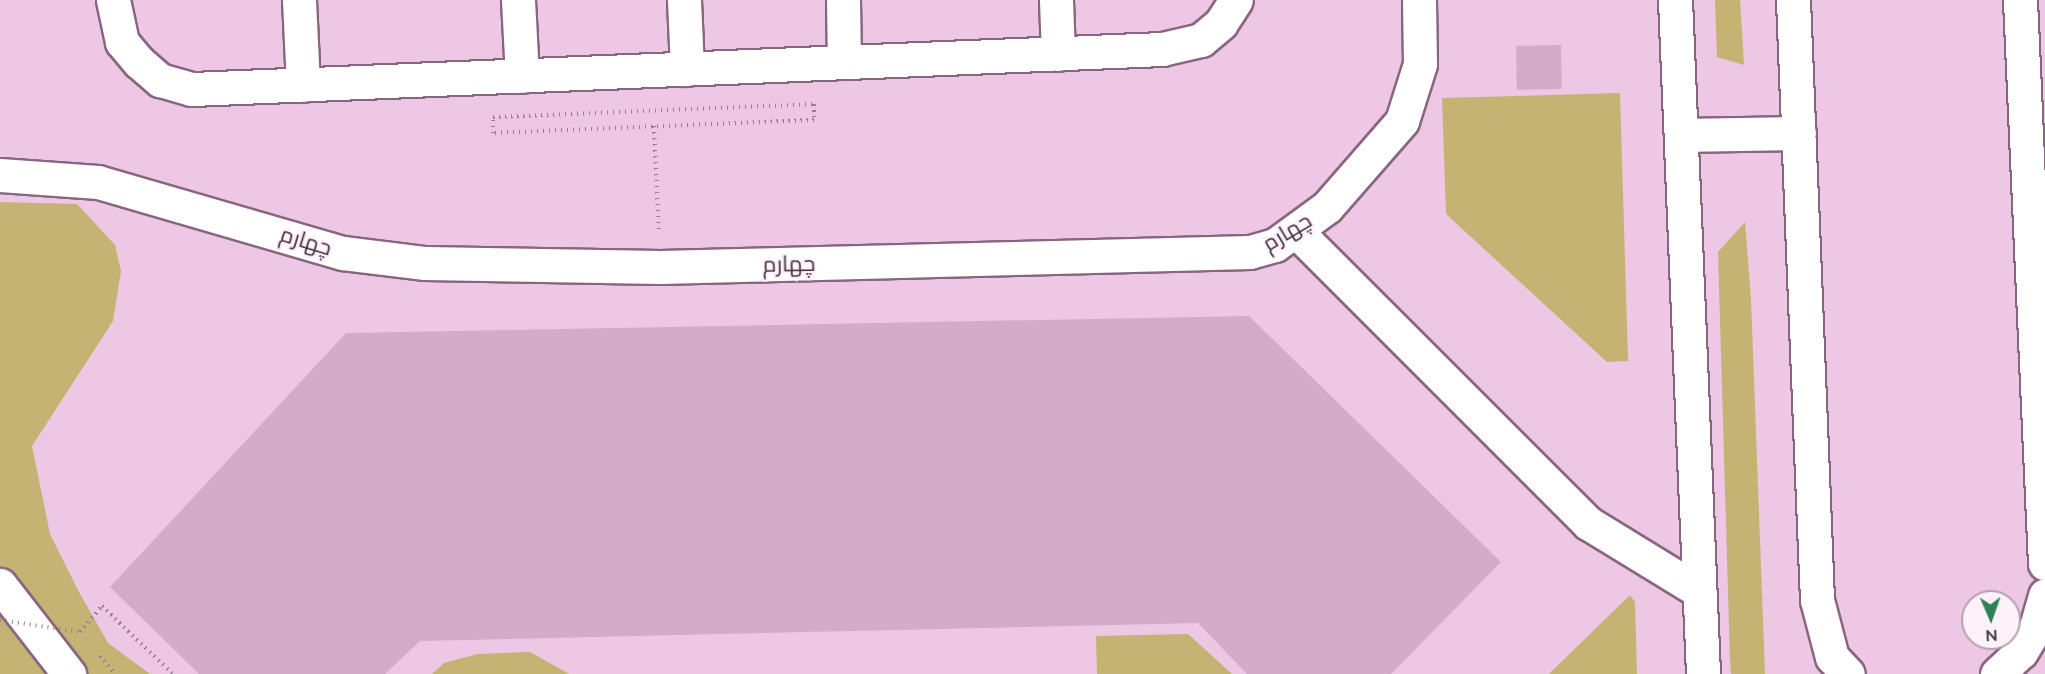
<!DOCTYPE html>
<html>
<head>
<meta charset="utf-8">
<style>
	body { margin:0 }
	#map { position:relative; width:2045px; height:674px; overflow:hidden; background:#eec7e4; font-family:Mulish,Cairo,sans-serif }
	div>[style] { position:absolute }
	.green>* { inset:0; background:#c4b373 }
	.building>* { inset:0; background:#d2acc8; transform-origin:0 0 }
	.path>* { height:4px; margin-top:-2px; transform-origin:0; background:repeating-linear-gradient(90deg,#997d92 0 1.5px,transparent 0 6px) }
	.roads { filter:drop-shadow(2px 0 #896680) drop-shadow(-2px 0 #896680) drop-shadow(0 2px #896680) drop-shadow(0 -2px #896680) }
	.minor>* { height:33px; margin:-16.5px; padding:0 16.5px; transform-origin:16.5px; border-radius:16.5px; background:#fff }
	.path-bridge>* { height:4px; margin-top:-2px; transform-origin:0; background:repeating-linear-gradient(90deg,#997d92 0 1.5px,transparent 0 6px) }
	span { translate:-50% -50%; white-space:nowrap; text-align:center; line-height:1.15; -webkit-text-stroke:4.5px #fef1fa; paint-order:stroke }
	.street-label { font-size:22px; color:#3e2f3b }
	.north { position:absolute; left:1961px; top:590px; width:60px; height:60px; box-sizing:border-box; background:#fef1fa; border:2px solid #b1a3ae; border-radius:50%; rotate:178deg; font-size:16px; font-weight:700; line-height:24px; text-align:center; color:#3e2f3b }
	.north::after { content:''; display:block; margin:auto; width:21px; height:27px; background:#308254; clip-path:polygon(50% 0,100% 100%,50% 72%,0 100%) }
</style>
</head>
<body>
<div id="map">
	<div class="green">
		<div style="clip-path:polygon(1715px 0,1740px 0,1744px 65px,1717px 57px)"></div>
		<div style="clip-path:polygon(1620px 93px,1628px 361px,1607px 362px,1446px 214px,1442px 98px)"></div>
		<div style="clip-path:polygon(0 202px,77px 204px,115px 245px,121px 271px,113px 321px,32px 446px,50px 534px,79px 592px,108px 643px,150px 674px,0 674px)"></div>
		<div style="clip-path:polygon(1745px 222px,1751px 299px,1765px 674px,1731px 674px,1730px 660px,1718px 252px)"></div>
		<div style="clip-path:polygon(1630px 595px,1635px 602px,1637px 674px,1549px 674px)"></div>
		<div style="clip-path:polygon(1188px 634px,1232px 674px,1097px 674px,1096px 636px)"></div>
		<div style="clip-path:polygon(530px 652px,569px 674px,432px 674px,444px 663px,477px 654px)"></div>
	</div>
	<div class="building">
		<div style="left:1561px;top:45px;width:44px;height:45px;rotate:89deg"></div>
		<div style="clip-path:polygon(1249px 316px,1501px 562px,1391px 674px,1247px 674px,1198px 623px,420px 641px,385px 674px,199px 674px,110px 587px,346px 333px)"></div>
	</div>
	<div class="path">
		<div style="left:814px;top:104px;width:16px;rotate:90deg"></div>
		<div style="left:814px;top:120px;width:321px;rotate:177.7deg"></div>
		<div style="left:493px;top:133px;width:16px;rotate:-90deg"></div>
		<div style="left:493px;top:117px;width:321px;rotate:-2.3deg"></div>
		<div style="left:654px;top:126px;width:107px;rotate:87.3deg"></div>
		<div style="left:80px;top:632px;width:34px;rotate:-50deg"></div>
		<div style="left:102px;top:606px;width:98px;rotate:43.8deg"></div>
		<div style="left:100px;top:656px;width:23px;rotate:50deg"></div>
	</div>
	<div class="roads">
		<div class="minor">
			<div style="left:113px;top:0;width:43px;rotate:77.9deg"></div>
			<div style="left:122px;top:42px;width:26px;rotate:50deg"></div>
			<div style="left:139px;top:62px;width:28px;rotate:41deg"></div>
			<div style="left:160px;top:80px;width:33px;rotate:16deg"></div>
			<div style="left:192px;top:89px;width:971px;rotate:-2.36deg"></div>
			<div style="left:1162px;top:49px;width:40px;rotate:-13deg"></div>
			<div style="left:1201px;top:40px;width:26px;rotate:-40deg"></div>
			<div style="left:1221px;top:23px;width:27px;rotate:-57deg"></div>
			<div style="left:299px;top:0;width:85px;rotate:87.3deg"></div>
			<div style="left:518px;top:0;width:76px;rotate:87deg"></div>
			<div style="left:684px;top:0;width:69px;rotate:87.5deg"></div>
			<div style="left:843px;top:0;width:62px;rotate:89.1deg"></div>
			<div style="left:1056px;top:0;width:54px;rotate:87.9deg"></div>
			<div style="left:1675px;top:0;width:675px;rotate:87.62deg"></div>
			<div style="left:1793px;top:0;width:600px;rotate:87.71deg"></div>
			<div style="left:1817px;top:600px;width:59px;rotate:75.3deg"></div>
			<div style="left:1832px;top:657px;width:23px;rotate:47deg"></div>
			<div style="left:2020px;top:0;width:564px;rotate:87.46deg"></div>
			<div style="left:1681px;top:135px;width:118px;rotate:-1deg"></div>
			<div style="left:0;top:175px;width:98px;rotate:4.1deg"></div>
			<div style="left:98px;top:182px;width:255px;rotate:16.2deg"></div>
			<div style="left:343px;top:253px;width:83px;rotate:7deg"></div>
			<div style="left:425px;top:263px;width:235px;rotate:1deg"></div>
			<div style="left:660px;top:267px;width:590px;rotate:-1.46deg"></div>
			<div style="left:1250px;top:252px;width:26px;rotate:-16deg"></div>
			<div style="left:1275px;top:245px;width:64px;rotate:-36.2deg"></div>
			<div style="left:1327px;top:207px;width:114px;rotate:-48.9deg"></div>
			<div style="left:1402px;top:121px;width:60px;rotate:-72.5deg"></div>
			<div style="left:1420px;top:64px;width:64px;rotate:-90.9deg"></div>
			<div style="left:1296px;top:231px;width:413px;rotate:45deg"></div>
			<div style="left:1588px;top:523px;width:130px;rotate:31.5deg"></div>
			<div style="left:0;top:585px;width:113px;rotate:52.2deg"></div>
			<div style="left:1997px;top:674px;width:33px;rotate:-43deg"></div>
			<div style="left:2021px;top:652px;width:29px;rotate:-59deg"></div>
			<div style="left:2036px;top:627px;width:33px;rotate:-74deg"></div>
		</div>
	</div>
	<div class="path-bridge">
		<div style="left:0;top:620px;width:81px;rotate:8.5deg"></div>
	</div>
	<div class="street-label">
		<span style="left:1287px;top:232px;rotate:-31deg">چهارم</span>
		<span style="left:306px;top:241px;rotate:17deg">چهارم</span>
		<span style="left:789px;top:264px;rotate:-1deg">چهارم</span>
	</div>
	<div class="north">N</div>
</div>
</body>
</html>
